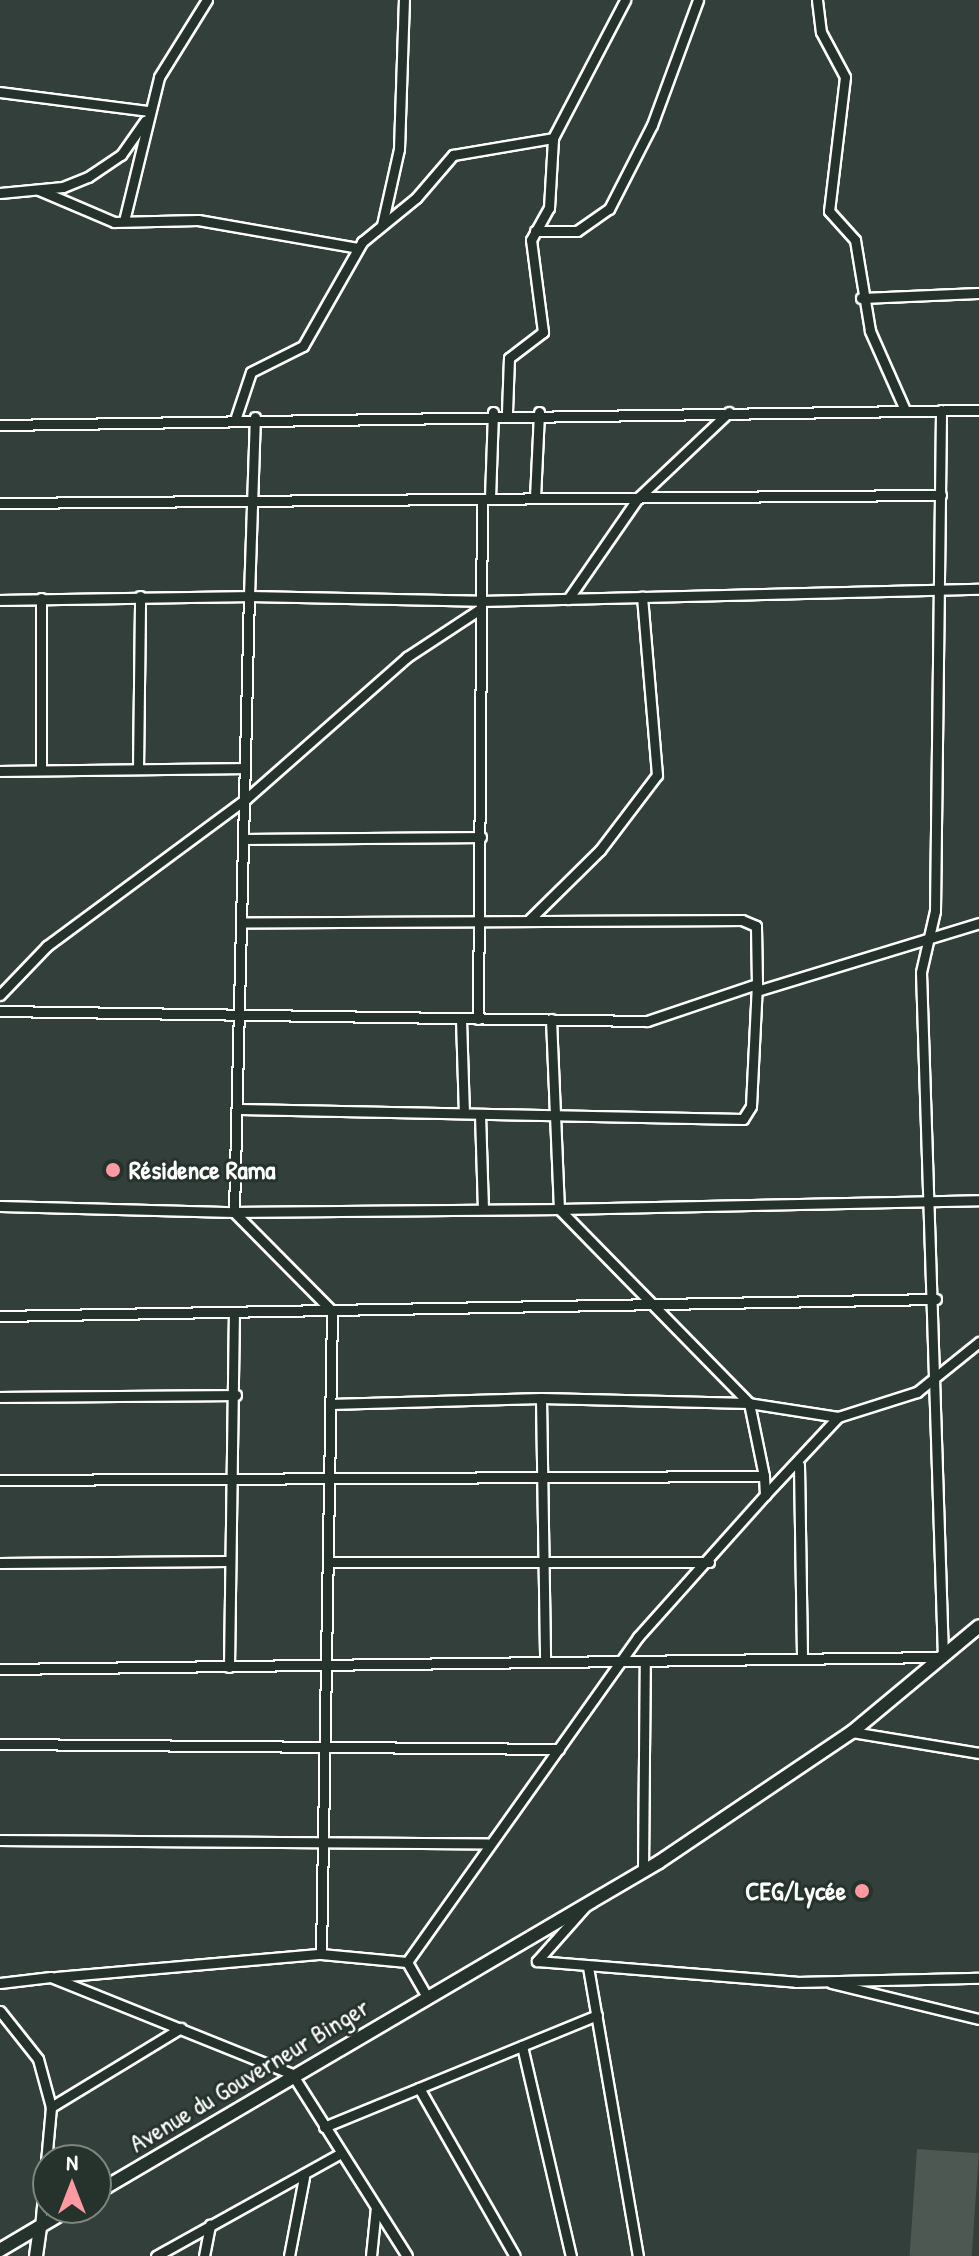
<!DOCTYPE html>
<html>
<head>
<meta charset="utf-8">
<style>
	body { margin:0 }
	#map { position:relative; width:979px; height:2256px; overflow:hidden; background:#333f3a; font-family:"Patrick Hand",sans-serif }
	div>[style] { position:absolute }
	.green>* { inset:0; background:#4d5853; transform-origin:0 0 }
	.roads { filter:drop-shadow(2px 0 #fff) drop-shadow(-2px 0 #fff) drop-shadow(0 2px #fff) drop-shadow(0 -2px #fff) }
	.street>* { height:9px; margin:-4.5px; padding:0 4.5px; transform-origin:4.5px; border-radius:4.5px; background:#26332d }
	.secondary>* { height:12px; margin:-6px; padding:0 6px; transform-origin:6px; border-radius:6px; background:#26332d }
	.dots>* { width:22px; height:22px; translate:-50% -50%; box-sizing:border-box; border:4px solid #26332d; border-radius:50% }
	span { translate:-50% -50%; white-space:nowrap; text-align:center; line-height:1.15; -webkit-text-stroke:6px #26332d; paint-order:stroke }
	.poi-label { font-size:26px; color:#fff; font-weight:700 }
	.left { translate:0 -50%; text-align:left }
	.right { translate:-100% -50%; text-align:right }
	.street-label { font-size:26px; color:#fff }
	.north { position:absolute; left:32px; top:2144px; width:80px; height:80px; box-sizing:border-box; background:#26332d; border:2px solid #7d8581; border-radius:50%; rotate:0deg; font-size:22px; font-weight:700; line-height:32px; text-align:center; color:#fff }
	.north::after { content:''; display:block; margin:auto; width:28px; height:36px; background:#ff9aa2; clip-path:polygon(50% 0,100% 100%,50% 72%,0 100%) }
</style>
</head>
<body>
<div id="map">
	<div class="green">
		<div style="left:917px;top:2149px;width:62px;height:107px;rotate:4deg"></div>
	</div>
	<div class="roads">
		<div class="street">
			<div style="left:817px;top:0;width:32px;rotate:83deg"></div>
			<div style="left:821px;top:32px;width:51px;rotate:61.9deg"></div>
			<div style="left:845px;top:77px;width:135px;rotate:96.8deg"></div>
			<div style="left:829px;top:211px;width:39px;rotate:48deg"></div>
			<div style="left:855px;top:240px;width:92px;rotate:80.6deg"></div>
			<div style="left:870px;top:331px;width:86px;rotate:66.1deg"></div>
			<div style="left:0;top:92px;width:150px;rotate:7.3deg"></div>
			<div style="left:39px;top:190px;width:82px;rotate:23.1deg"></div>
			<div style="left:114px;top:222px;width:84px;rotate:-1.4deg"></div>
			<div style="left:198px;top:220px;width:162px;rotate:9.9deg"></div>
			<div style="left:0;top:193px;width:63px;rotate:-5.4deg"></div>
			<div style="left:63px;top:187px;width:27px;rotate:-22deg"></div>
			<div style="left:88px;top:177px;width:40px;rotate:-34deg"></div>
			<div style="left:121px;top:155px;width:42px;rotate:-54.8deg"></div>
			<div style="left:124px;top:221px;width:148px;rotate:-76.3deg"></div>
			<div style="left:159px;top:77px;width:91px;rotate:-58.1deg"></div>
			<div style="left:382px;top:225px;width:78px;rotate:-77.4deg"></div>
			<div style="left:399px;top:149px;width:149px;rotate:-88.1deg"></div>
			<div style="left:535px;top:231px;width:42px"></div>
			<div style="left:577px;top:231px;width:39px;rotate:-35deg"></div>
			<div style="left:609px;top:209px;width:94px;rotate:-62.9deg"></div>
			<div style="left:652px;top:125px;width:133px;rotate:-69.8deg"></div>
			<div style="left:861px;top:298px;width:118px;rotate:-2.4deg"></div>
			<div style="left:507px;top:412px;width:54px;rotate:-87.9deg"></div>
			<div style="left:509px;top:358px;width:43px;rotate:-37.4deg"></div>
			<div style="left:543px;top:332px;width:93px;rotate:-97.4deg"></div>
			<div style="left:531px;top:240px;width:37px;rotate:-61deg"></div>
			<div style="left:549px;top:208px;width:70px;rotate:-86.7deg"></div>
			<div style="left:553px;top:138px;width:156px;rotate:-62.4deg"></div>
			<div style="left:236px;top:417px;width:47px;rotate:-71.6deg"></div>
			<div style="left:251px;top:372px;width:58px;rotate:-26.6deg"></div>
			<div style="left:303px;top:346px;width:120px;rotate:-60.4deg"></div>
			<div style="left:362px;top:242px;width:70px;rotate:-39.2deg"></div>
			<div style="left:416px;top:198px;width:57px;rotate:-49.3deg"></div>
			<div style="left:453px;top:155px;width:101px;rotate:-9.6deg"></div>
			<div style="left:0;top:425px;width:979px;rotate:-0.88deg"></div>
			<div style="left:490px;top:498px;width:86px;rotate:-88deg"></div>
			<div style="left:535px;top:498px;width:86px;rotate:-87.3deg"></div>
			<div style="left:0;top:503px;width:941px;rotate:-0.49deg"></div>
			<div style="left:41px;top:598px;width:172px;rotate:90deg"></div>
			<div style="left:568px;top:599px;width:123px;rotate:-55.3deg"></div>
			<div style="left:638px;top:498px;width:125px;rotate:-43.4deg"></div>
			<div style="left:0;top:600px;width:249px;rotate:-0.9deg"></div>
			<div style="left:249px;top:596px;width:179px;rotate:-88.1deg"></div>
			<div style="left:138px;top:769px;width:173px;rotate:-89.3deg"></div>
			<div style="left:0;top:771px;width:245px;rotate:-0.7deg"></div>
			<div style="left:248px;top:839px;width:233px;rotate:-0.5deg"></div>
			<div style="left:529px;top:920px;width:100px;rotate:-44.6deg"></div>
			<div style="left:600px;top:850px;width:94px;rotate:-52.8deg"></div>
			<div style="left:657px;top:775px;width:179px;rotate:-94.8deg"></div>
			<div style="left:757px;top:991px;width:232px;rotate:-17deg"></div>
			<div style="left:0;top:995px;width:68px;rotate:-46.2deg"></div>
			<div style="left:47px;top:946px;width:247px;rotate:-36.5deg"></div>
			<div style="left:246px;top:799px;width:215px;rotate:-41.4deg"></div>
			<div style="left:407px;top:657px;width:87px;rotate:-33.3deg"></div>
			<div style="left:0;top:1011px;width:647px;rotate:0.89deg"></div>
			<div style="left:647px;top:1021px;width:116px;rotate:-18.6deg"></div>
			<div style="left:461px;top:1019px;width:94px;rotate:88.2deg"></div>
			<div style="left:478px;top:1019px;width:520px;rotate:-89.56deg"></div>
			<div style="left:551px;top:1019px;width:190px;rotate:87.6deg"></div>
			<div style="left:559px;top:1209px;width:420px;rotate:-1.2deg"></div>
			<div style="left:240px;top:1109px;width:503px;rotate:1.14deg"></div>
			<div style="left:743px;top:1119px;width:15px;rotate:-58deg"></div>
			<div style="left:751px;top:1106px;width:122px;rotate:-87.2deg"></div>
			<div style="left:757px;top:984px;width:58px;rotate:-91deg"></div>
			<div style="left:756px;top:926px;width:15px;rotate:-157deg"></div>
			<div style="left:742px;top:920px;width:496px;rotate:179.7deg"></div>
			<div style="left:480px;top:1114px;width:95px;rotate:88.2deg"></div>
			<div style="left:0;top:1206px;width:234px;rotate:1.5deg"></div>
			<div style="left:234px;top:1212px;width:139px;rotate:45.3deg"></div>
			<div style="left:332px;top:1311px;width:643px;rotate:90.98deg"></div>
			<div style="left:0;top:1316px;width:936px;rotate:-1.04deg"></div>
			<div style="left:0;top:1397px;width:236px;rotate:-0.5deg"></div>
			<div style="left:541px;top:1398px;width:262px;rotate:89.1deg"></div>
			<div style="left:330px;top:1404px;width:211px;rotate:-1.6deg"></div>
			<div style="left:541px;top:1398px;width:208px;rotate:1.4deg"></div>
			<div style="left:749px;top:1403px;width:75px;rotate:78.4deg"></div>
			<div style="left:838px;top:1417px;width:90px;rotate:-171.1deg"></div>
			<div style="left:749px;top:1403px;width:272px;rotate:-134.4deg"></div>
			<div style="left:559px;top:1209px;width:325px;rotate:179.5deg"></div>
			<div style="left:234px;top:1212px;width:616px;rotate:-88.61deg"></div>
			<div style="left:249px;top:596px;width:231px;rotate:1.2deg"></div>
			<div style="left:480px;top:601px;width:499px;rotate:-1.4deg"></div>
			<div style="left:799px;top:1465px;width:194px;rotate:89.1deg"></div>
			<div style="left:0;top:1480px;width:764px;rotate:-0.3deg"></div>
			<div style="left:764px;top:1476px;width:19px;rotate:87deg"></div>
			<div style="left:330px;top:1562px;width:379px"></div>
			<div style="left:0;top:1563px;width:228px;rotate:-0.5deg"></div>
			<div style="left:229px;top:1667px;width:355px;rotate:-89.2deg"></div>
			<div style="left:0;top:1669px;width:943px;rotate:-0.73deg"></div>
			<div style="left:943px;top:1657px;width:685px;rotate:-91.84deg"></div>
			<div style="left:921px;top:972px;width:63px;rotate:-77.1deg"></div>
			<div style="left:935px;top:911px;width:501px;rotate:-89.31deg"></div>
			<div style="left:852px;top:1732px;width:129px;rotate:9.4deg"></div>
			<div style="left:0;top:1744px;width:559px;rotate:0.51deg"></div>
			<div style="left:0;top:1840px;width:487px;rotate:0.4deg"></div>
			<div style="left:643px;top:1871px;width:210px;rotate:-89.5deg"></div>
			<div style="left:584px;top:1908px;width:71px;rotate:131.6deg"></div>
			<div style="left:537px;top:1961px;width:260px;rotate:4.6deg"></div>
			<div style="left:796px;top:1982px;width:183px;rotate:-1.3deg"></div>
			<div style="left:407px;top:1962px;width:399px;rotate:-54.6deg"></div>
			<div style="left:638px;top:1637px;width:191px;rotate:-48.2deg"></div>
			<div style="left:765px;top:1495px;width:107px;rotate:-46.9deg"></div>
			<div style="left:838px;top:1417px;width:83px;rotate:-17.6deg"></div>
			<div style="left:917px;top:1392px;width:80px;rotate:-38.9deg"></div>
			<div style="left:407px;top:1962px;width:38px;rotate:60deg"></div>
			<div style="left:588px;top:1967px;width:293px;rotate:80.2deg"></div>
			<div style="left:56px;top:1977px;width:266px;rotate:-5deg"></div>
			<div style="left:321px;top:1954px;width:86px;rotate:5.3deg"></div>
			<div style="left:0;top:1983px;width:51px;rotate:-6.7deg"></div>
			<div style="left:51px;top:1977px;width:260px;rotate:21.9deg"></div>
			<div style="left:292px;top:2074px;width:215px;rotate:57.7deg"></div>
			<div style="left:831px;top:1983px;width:152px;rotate:13.7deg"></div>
			<div style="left:0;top:2011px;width:61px;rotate:51.6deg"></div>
			<div style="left:38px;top:2059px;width:50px;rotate:74.8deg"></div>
			<div style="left:51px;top:2107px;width:121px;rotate:95.2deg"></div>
			<div style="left:522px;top:2046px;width:216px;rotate:76.9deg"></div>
			<div style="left:419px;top:2088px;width:193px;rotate:60.3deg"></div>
			<div style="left:51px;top:2107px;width:152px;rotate:-31.3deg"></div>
			<div style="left:324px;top:2127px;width:295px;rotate:-22.3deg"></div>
			<div style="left:156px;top:2256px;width:210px;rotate:-29.1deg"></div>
			<div style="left:204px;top:2256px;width:32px;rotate:-79deg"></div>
			<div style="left:289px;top:2256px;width:80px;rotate:-79.2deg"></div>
			<div style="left:371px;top:2256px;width:49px;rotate:-84.2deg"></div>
		</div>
		<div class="secondary">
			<div style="left:96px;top:2193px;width:653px;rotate:-30.45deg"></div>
			<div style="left:659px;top:1862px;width:233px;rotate:-34deg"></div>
			<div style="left:852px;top:1732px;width:165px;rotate:-39.8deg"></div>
			<div style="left:0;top:2250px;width:82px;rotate:-30.6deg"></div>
			<div style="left:36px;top:2256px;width:29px;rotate:-82deg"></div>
		</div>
	</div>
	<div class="dots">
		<div style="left:113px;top:1170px;background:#ff9aa2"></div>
		<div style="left:862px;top:1891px;background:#ff9aa2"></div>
	</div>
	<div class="poi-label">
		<span class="left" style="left:129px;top:1170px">Résidence Rama</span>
		<span class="right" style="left:846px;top:1891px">CEG/Lycée</span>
	</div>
	<div class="street-label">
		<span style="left:249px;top:2075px;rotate:-31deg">Avenue du Gouverneur Binger</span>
	</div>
	<div class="north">N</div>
</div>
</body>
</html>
